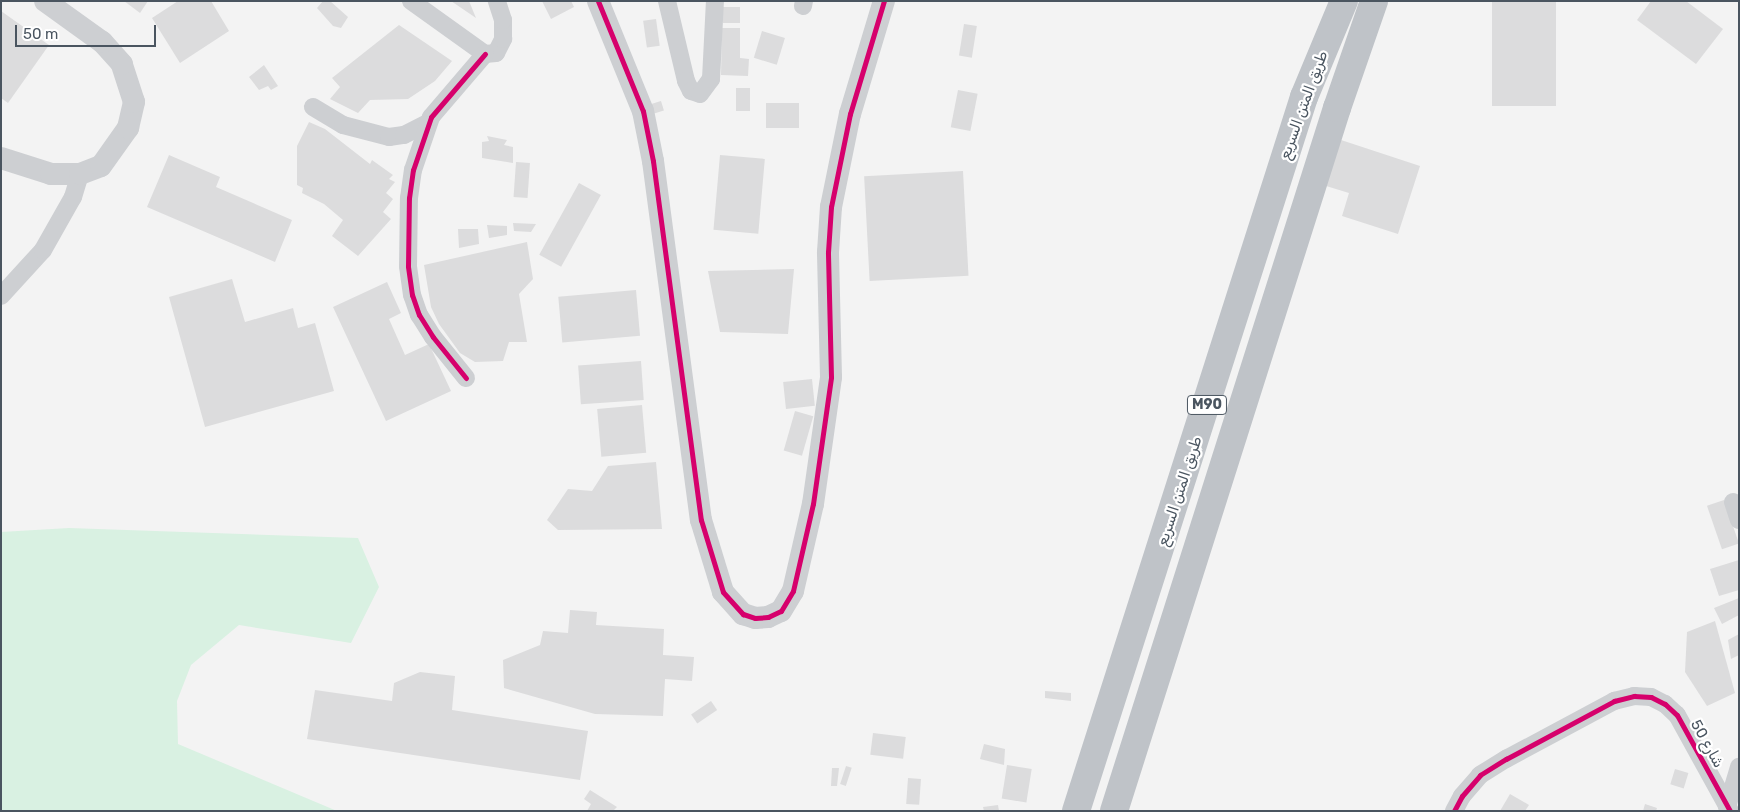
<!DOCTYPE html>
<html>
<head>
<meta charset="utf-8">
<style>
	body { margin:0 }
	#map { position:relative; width:1740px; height:812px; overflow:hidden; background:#f3f3f3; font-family:Rubik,Vazirmatn,sans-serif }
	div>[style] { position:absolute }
	.green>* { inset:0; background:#d9f1e2 }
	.building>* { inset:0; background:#dcdcdd; transform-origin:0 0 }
	.minor>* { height:18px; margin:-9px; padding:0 9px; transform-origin:9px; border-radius:9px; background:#cdcfd2 }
	.tertiary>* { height:22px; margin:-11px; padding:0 11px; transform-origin:11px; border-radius:11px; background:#cdcfd2 }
	.motorway>* { height:28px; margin:-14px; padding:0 14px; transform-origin:14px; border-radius:14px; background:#bfc3c8 }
	.cycleway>* { height:5px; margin:-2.5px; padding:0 2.5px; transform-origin:2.5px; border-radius:2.5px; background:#d6006c }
	span { translate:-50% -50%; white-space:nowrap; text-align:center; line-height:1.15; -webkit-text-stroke:4.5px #fff; paint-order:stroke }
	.shield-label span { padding:1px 4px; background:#fff; border:1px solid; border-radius:4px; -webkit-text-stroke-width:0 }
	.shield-label { font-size:14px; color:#4a5560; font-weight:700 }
	.street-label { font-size:15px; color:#4a5560 }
	.frame { position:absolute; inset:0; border:2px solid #4a5560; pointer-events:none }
	.scale { position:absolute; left:15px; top:25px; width:141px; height:22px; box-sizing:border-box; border:2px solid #4a5560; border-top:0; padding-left:6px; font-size:15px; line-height:18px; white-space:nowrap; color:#4a5560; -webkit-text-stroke:4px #fff; paint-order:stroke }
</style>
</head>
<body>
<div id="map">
	<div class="green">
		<div style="clip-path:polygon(69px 528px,358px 538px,379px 587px,351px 643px,239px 625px,191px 665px,177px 701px,178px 744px,337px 811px,1px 811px,1px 532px)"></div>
	</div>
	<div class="building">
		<div style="clip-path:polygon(124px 1px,148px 1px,140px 13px)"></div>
		<div style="clip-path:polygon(178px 1px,211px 1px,229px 31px,180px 63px,152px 18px)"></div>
		<div style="clip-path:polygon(323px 1px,330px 1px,348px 17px,341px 28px,333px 26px,317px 8px)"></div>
		<div style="clip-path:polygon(451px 1px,469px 1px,476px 18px)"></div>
		<div style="clip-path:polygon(542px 1px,571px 1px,574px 7px,551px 19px)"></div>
		<div style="left:1492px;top:1px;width:64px;height:105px"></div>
		<div style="clip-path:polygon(1651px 1px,1686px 1px,1723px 29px,1696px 64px,1637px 20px)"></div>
		<div style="left:723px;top:7px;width:17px;height:16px"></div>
		<div style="clip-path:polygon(1px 11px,49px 45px,8px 103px,1px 98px)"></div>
		<div style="left:656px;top:19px;width:27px;height:13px;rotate:82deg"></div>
		<div style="left:964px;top:24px;width:13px;height:32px;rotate:9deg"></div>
		<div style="clip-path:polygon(399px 25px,452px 61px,435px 81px,408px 99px,370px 100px,358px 113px,330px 99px,340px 87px,332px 78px)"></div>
		<div style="clip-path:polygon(722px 28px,740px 28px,740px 58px,749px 59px,748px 76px,721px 75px)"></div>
		<div style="left:762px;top:31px;width:24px;height:28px;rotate:17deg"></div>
		<div style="clip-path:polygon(264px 65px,278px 86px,271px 90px,268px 86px,259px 90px,249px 77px)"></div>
		<div style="left:736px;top:88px;width:14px;height:23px"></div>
		<div style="left:958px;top:90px;width:20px;height:38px;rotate:11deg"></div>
		<div style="left:661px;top:101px;width:10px;height:16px;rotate:73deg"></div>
		<div style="left:766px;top:103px;width:33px;height:25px"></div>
		<div style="clip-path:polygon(309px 122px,325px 129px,370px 164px,372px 160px,393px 175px,389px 179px,395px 182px,386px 193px,393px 199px,383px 212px,391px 219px,358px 256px,332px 236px,343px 220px,324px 204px,302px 193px,303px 188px,297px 185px,297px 146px)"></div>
		<div style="clip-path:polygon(487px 136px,507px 140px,504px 145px,513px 147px,513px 163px,482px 158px,482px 142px,489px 141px)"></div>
		<div style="clip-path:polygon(1338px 139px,1420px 166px,1398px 234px,1342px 216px,1349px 193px,1323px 185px)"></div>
		<div style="clip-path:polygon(169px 155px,220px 177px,216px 187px,292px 220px,275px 262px,147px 207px)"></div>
		<div style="left:720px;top:155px;width:45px;height:75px;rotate:5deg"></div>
		<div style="left:516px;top:162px;width:14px;height:35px;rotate:4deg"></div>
		<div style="left:963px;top:171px;width:105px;height:99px;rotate:87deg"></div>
		<div style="left:579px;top:183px;width:25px;height:82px;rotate:29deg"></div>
		<div style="clip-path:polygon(513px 223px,536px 224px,531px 232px,514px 231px)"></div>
		<div style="clip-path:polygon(487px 225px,507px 226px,507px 235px,489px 238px)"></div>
		<div style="clip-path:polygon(458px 229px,478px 229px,479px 244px,459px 248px)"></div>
		<div style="clip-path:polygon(527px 242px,533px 279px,519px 294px,527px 342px,509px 342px,503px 361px,475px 362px,460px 353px,439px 324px,431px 307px,424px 265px)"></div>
		<div style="clip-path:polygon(794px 269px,788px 334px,720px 332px,708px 271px)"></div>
		<div style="clip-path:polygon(232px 279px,245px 322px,293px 308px,298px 328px,315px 323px,334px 391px,205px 427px,169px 297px)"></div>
		<div style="clip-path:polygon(387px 282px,401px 313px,389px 319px,405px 355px,429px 344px,451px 391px,386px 421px,333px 307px)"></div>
		<div style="left:636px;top:290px;width:46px;height:78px;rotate:85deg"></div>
		<div style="left:641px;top:361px;width:39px;height:63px;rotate:86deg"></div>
		<div style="left:812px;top:379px;width:27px;height:29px;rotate:84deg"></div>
		<div style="left:642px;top:405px;width:48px;height:45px;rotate:85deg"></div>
		<div style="left:795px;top:411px;width:19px;height:41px;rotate:16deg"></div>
		<div style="clip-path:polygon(656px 462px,662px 529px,558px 530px,547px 520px,568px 489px,592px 491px,608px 466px)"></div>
		<div style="left:1724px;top:500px;width:46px;height:18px;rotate:71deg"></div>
		<div style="clip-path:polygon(1739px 560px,1739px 590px,1719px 596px,1710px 569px)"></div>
		<div style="clip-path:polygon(1739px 598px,1739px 615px,1722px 624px,1714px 608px)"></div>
		<div style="clip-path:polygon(570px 610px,597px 612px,596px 625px,664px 629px,663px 655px,694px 657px,692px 681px,665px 679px,663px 716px,595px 714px,504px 688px,503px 660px,540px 645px,543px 631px,568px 633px)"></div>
		<div style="clip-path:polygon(1715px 621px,1735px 693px,1707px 706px,1685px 672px,1687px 632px)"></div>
		<div style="clip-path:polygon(1739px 634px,1739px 655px,1731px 659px,1728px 640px)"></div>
		<div style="clip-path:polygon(420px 672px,455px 676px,452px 710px,588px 731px,580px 780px,307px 739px,315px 690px,392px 701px,394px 683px)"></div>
		<div style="clip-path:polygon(1045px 691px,1071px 693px,1071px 701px,1045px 698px)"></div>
		<div style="left:711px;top:701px;width:11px;height:24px;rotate:56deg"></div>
		<div style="left:873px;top:733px;width:33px;height:22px;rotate:7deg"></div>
		<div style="clip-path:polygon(984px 744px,1005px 749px,1004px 765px,980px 759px)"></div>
		<div style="left:1007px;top:765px;width:25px;height:34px;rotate:9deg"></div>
		<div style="left:846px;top:766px;width:6px;height:19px;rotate:18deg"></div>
		<div style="clip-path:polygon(832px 768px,839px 768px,837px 786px,831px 786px)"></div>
		<div style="left:1675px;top:769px;width:14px;height:16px;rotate:17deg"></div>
		<div style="left:908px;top:778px;width:13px;height:26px;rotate:4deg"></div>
		<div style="clip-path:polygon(590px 790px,617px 807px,613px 811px,587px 811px,591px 804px,584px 799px)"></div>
		<div style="clip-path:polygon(1510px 794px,1529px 805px,1525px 811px,1500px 811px)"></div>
		<div style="clip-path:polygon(1645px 804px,1657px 808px,1656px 811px,1643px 811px)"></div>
		<div style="clip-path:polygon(998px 805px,999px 811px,984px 811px,983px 807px)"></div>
	</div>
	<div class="minor">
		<div style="left:411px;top:1px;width:91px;rotate:35.6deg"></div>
		<div style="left:485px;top:54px;width:11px;rotate:-5deg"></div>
		<div style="left:496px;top:53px;width:16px;rotate:-63deg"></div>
		<div style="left:503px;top:39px;width:19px;rotate:-90deg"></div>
		<div style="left:503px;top:20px;width:20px;rotate:-108deg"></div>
		<div style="left:667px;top:1px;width:82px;rotate:76.6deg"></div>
		<div style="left:686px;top:81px;width:11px;rotate:63deg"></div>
		<div style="left:691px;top:91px;width:9px;rotate:18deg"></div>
		<div style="left:700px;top:94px;width:19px;rotate:-54deg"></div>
		<div style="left:711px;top:79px;width:78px;rotate:-87.1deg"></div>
		<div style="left:803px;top:6px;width:5px;rotate:-79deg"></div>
		<div style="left:313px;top:107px;width:35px;rotate:31deg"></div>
		<div style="left:343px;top:125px;width:48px;rotate:14.6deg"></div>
		<div style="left:389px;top:137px;width:15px;rotate:-8deg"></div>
		<div style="left:404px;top:135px;width:27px;rotate:-27deg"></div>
		<div style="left:1px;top:296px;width:62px;rotate:-47.6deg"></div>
		<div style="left:43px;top:250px;width:61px;rotate:-60.5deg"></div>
		<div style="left:73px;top:197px;width:24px;rotate:-73deg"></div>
		<div style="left:466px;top:378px;width:53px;rotate:-128.8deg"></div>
		<div style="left:433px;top:337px;width:26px;rotate:-122deg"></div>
		<div style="left:419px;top:315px;width:21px;rotate:-109deg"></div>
		<div style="left:412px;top:295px;width:29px;rotate:-98deg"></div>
		<div style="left:408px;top:266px;width:68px;rotate:-89.2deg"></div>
		<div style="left:409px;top:198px;width:28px;rotate:-82deg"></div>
		<div style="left:413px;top:170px;width:56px;rotate:-71.2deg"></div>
		<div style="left:431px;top:117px;width:83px;rotate:-49.4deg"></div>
		<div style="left:1733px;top:502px;width:19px;rotate:72deg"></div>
		<div style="left:1727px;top:807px;width:42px;rotate:-73.3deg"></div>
		<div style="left:1454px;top:811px;width:17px;rotate:-62deg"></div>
		<div style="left:1462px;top:796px;width:28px;rotate:-49deg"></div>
		<div style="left:1480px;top:775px;width:31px;rotate:-32deg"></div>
		<div style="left:1506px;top:759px;width:123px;rotate:-28.2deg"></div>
		<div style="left:1614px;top:701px;width:21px;rotate:-14deg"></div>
		<div style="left:1634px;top:696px;width:17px;rotate:3deg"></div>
		<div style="left:1651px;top:697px;width:16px;rotate:27deg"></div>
		<div style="left:1665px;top:704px;width:16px;rotate:43deg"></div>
		<div style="left:1677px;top:715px;width:110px;rotate:61.1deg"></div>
	</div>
	<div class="tertiary">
		<div style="left:598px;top:1px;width:119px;rotate:67.8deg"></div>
		<div style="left:643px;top:111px;width:51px;rotate:78.7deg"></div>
		<div style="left:653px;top:161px;width:362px;rotate:82.4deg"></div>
		<div style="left:701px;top:520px;width:75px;rotate:73deg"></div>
		<div style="left:723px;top:592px;width:30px;rotate:48deg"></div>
		<div style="left:743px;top:614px;width:13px;rotate:18deg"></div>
		<div style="left:755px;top:618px;width:13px;rotate:-4deg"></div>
		<div style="left:768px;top:617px;width:14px;rotate:-25deg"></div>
		<div style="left:781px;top:611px;width:23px;rotate:-59deg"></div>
		<div style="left:793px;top:591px;width:89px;rotate:-77.1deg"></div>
		<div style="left:813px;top:504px;width:128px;rotate:-81.9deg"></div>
		<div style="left:831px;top:377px;width:125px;rotate:-91.4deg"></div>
		<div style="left:828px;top:252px;width:45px;rotate:-86.2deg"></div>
		<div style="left:831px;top:207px;width:95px;rotate:-78.5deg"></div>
		<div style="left:850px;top:114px;width:118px;rotate:-73.3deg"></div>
		<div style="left:1px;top:158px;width:52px;rotate:17.7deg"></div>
		<div style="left:51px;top:174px;width:29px"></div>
		<div style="left:80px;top:174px;width:22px;rotate:-21deg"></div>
		<div style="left:101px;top:166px;width:47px;rotate:-54.6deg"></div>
		<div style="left:128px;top:128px;width:27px;rotate:-77deg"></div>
		<div style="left:134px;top:102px;width:40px;rotate:-108deg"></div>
		<div style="left:122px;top:64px;width:30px;rotate:-132deg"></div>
		<div style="left:102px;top:42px;width:70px;rotate:-144.3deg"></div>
	</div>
	<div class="motorway">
		<div style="left:1076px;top:811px;width:750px;rotate:-72.29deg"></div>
		<div style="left:1304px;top:97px;width:104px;rotate:-67.4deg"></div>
		<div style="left:1114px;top:811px;width:738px;rotate:-72.4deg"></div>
		<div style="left:1337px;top:108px;width:113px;rotate:-70.9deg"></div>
	</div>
	<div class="cycleway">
		<div style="left:598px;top:1px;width:119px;rotate:67.8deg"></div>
		<div style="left:643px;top:111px;width:51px;rotate:78.7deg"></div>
		<div style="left:653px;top:161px;width:362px;rotate:82.4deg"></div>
		<div style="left:701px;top:520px;width:75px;rotate:73deg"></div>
		<div style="left:723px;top:592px;width:30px;rotate:48deg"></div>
		<div style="left:743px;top:614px;width:13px;rotate:18deg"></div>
		<div style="left:755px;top:618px;width:13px;rotate:-4deg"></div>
		<div style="left:768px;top:617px;width:14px;rotate:-25deg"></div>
		<div style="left:781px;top:611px;width:23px;rotate:-59deg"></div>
		<div style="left:793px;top:591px;width:89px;rotate:-77.1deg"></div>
		<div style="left:813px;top:504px;width:128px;rotate:-81.9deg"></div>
		<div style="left:831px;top:377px;width:125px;rotate:-91.4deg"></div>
		<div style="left:828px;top:252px;width:45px;rotate:-86.2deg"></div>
		<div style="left:831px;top:207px;width:95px;rotate:-78.5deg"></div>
		<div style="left:850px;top:114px;width:118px;rotate:-73.3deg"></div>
		<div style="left:466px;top:378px;width:53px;rotate:-128.8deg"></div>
		<div style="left:433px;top:337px;width:26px;rotate:-122deg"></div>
		<div style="left:419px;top:315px;width:21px;rotate:-109deg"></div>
		<div style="left:412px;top:295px;width:29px;rotate:-98deg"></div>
		<div style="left:408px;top:266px;width:68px;rotate:-89.2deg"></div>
		<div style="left:409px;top:198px;width:28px;rotate:-82deg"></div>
		<div style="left:413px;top:170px;width:56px;rotate:-71.2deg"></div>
		<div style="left:431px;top:117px;width:83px;rotate:-49.4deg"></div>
		<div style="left:1454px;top:811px;width:17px;rotate:-62deg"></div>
		<div style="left:1462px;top:796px;width:28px;rotate:-49deg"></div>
		<div style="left:1480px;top:775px;width:31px;rotate:-32deg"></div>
		<div style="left:1506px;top:759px;width:123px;rotate:-28.2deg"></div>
		<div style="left:1614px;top:701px;width:21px;rotate:-14deg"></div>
		<div style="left:1634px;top:696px;width:17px;rotate:3deg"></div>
		<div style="left:1651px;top:697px;width:16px;rotate:27deg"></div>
		<div style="left:1665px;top:704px;width:16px;rotate:43deg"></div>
		<div style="left:1677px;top:715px;width:110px;rotate:61.1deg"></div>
	</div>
	<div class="shield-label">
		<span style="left:1207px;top:405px">M90</span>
	</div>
	<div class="street-label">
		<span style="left:1304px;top:105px;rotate:-70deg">طريق المتن السريع</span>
		<span style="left:1180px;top:491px;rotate:-72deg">طريق المتن السريع</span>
		<span style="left:1707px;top:744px;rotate:61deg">شارع 50</span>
	</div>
	<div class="frame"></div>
	<div class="scale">50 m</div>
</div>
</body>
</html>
